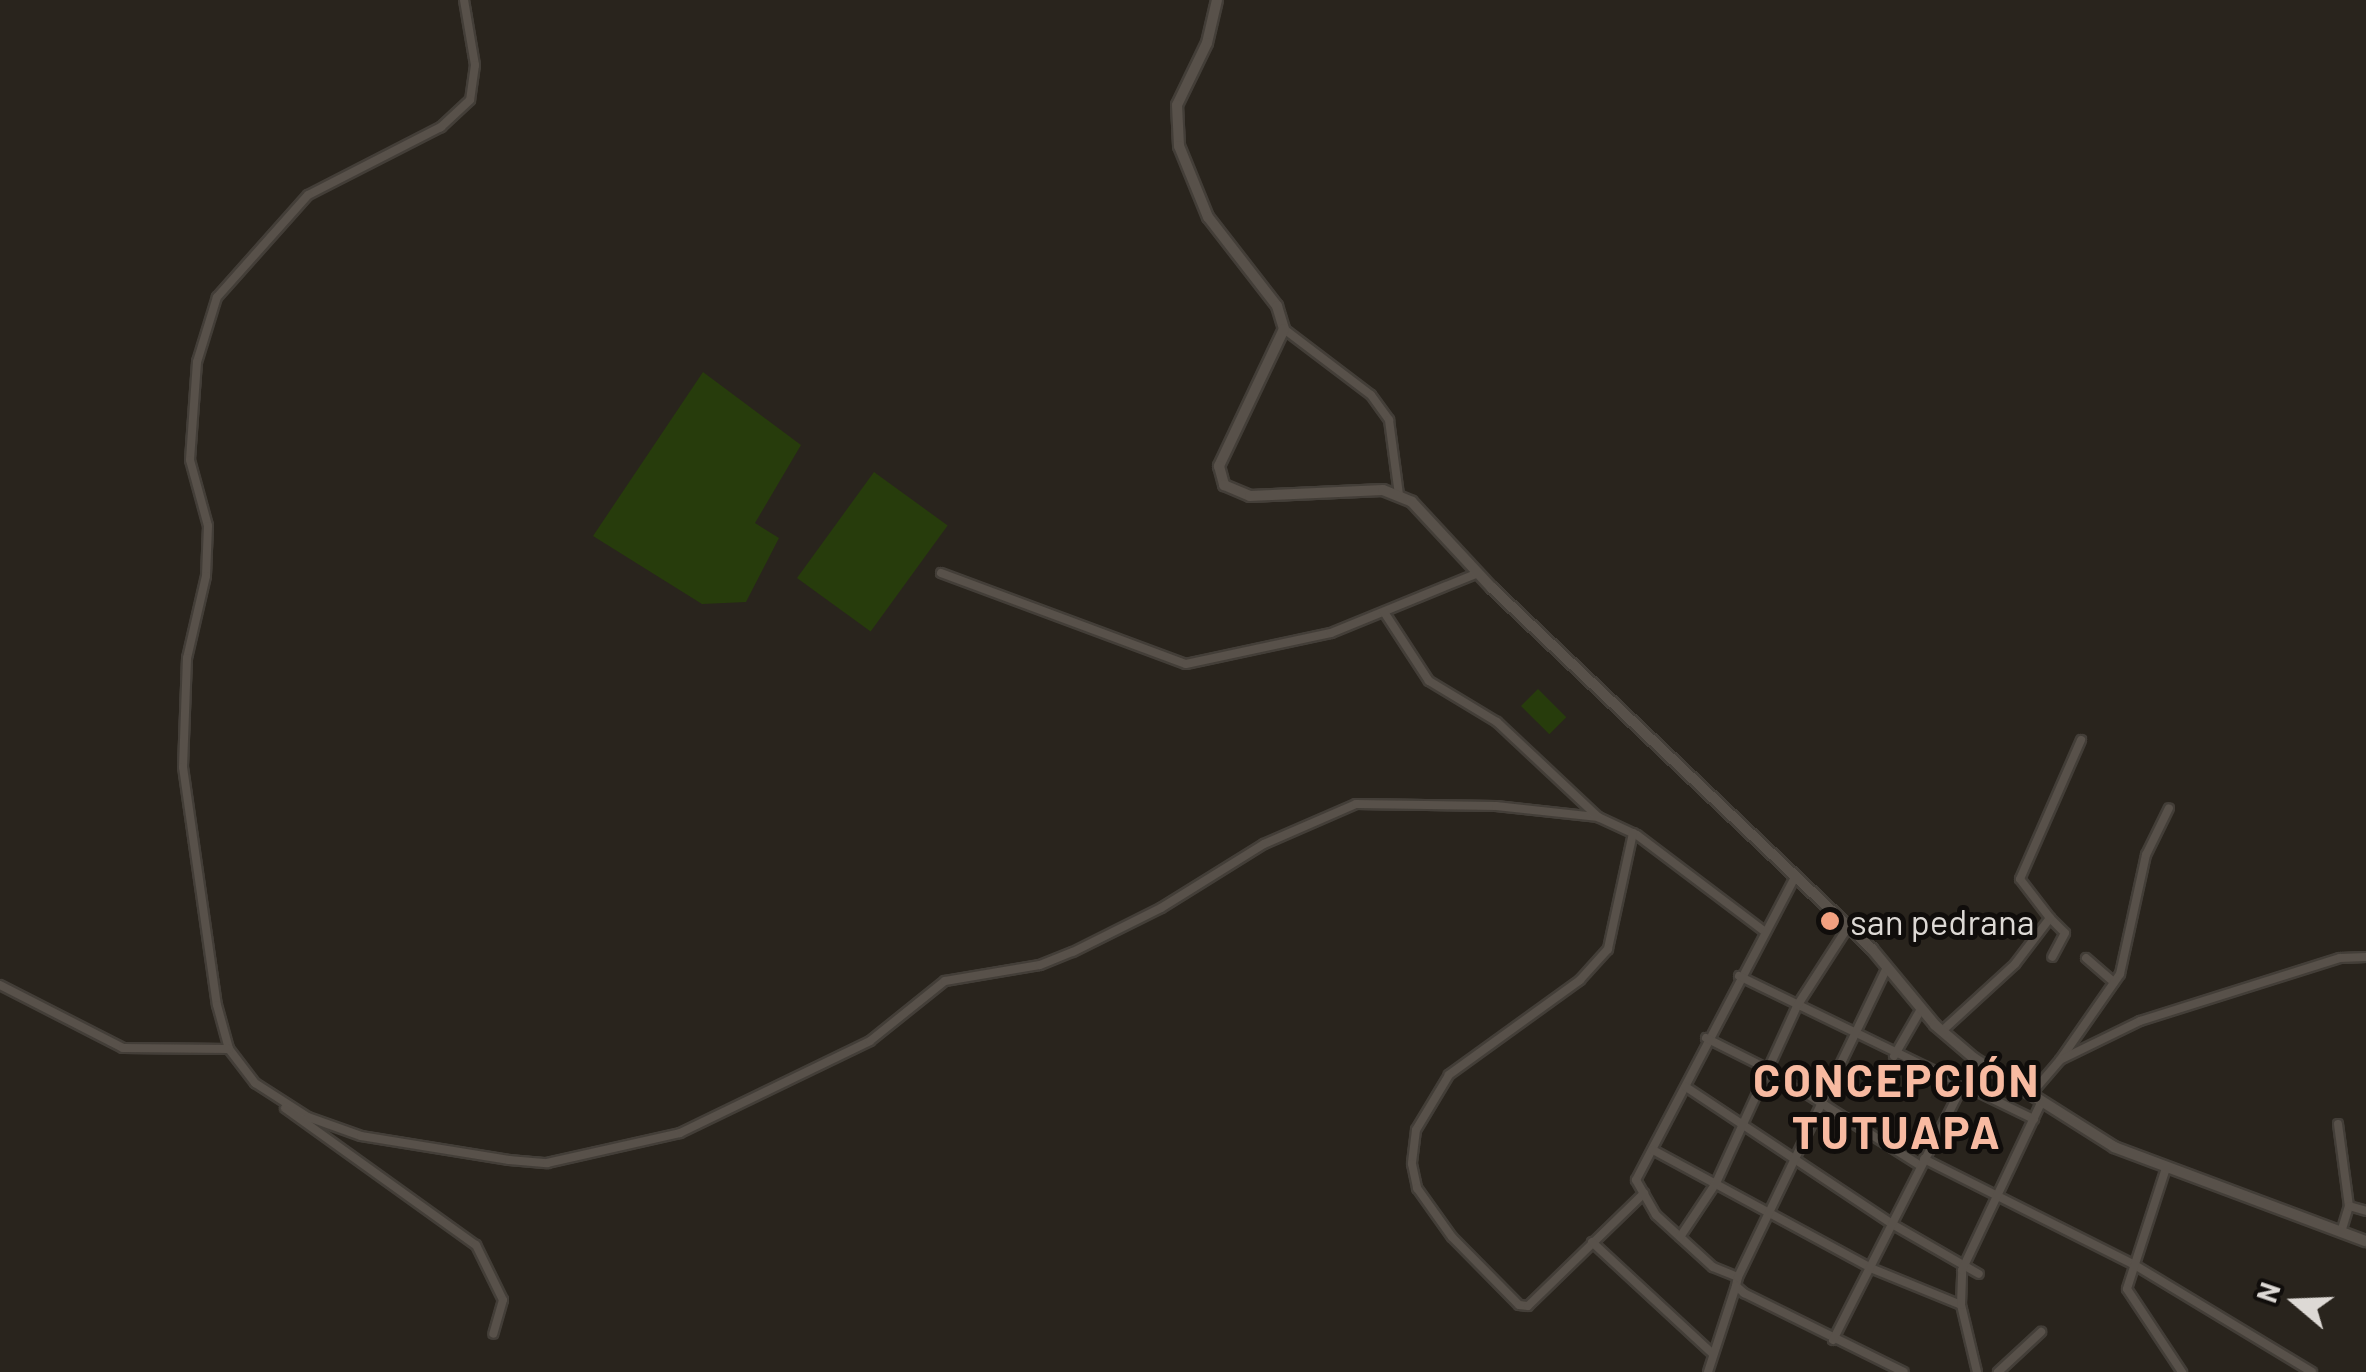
<!DOCTYPE html>
<html>
<head>
<meta charset="utf-8">
<style>
	body { margin:0 }
	#map { position:relative; width:2366px; height:1372px; overflow:hidden; background:#29241d; font-family:Barlow,sans-serif }
	div>[style] { position:absolute }
	.green>* { inset:0; background:#273c0c; transform-origin:0 0 }
	.roads { filter:drop-shadow(2px 0 #433e38) drop-shadow(-2px 0 #433e38) drop-shadow(0 2px #433e38) drop-shadow(0 -2px #433e38) }
	.minor>* { height:8px; margin:-4px; padding:0 4px; transform-origin:4px; border-radius:4px; background:#58514a }
	.tertiary>* { height:10px; margin:-5px; padding:0 5px; transform-origin:5px; border-radius:5px; background:#58514a }
	.dots>* { width:28px; height:28px; translate:-50% -50%; box-sizing:border-box; border:5px solid #100d0b; border-radius:50% }
	span { translate:-50% -50%; white-space:nowrap; text-align:center; line-height:1.15; -webkit-text-stroke:10px #100d0b; paint-order:stroke }
	.poi-label { font-size:35px; color:#ddd9d5 }
	.left { translate:0 -50%; text-align:left }
	.district-label { font-size:45px; color:#f8baa1; font-weight:700; letter-spacing:2.5px }
	.north { position:absolute; left:2246px; top:1252px; width:100px; height:100px; -webkit-text-stroke:8px #100d0b; paint-order:stroke; rotate:289deg; font-size:28px; font-weight:700; line-height:40px; text-align:center; color:#ddd9d5 }
	.north::after { content:''; display:block; margin:auto; width:35px; height:45px; background:#ddd9d5; clip-path:polygon(50% 0,100% 100%,50% 72%,0 100%) }
</style>
</head>
<body>
<div id="map">
	<div class="green">
		<div style="clip-path:polygon(703px 372px,801px 445px,755px 523px,779px 538px,746px 602px,702px 604px,593px 536px)"></div>
		<div style="left:874px;top:472px;width:91px;height:131px;rotate:36deg"></div>
		<div style="left:1538px;top:689px;width:40px;height:24px;rotate:45deg"></div>
	</div>
	<div class="roads">
		<div class="minor">
			<div style="left:464px;top:0;width:66px;rotate:80.4deg"></div>
			<div style="left:475px;top:65px;width:35px;rotate:98deg"></div>
			<div style="left:470px;top:100px;width:40px;rotate:137deg"></div>
			<div style="left:441px;top:127px;width:149px;rotate:152.9deg"></div>
			<div style="left:308px;top:195px;width:137px;rotate:131.7deg"></div>
			<div style="left:217px;top:297px;width:68px;rotate:107.1deg"></div>
			<div style="left:197px;top:362px;width:98px;rotate:94.1deg"></div>
			<div style="left:190px;top:460px;width:68px;rotate:74.7deg"></div>
			<div style="left:208px;top:526px;width:50px;rotate:92.3deg"></div>
			<div style="left:206px;top:576px;width:84px;rotate:103deg"></div>
			<div style="left:187px;top:658px;width:109px;rotate:92.1deg"></div>
			<div style="left:183px;top:767px;width:240px;rotate:81.9deg"></div>
			<div style="left:217px;top:1005px;width:46px;rotate:74.7deg"></div>
			<div style="left:229px;top:1049px;width:43px;rotate:52.6deg"></div>
			<div style="left:255px;top:1083px;width:63px;rotate:32.7deg"></div>
			<div style="left:308px;top:1117px;width:56px;rotate:19.7deg"></div>
			<div style="left:361px;top:1136px;width:150px;rotate:9.2deg"></div>
			<div style="left:509px;top:1160px;width:38px;rotate:5deg"></div>
			<div style="left:547px;top:1163px;width:136px;rotate:-12.7deg"></div>
			<div style="left:680px;top:1133px;width:211px;rotate:-25.8deg"></div>
			<div style="left:870px;top:1041px;width:96px;rotate:-38.7deg"></div>
			<div style="left:945px;top:981px;width:96px;rotate:-9.6deg"></div>
			<div style="left:1040px;top:965px;width:35px;rotate:-22deg"></div>
			<div style="left:1073px;top:952px;width:98px;rotate:-26.6deg"></div>
			<div style="left:1161px;top:908px;width:121px;rotate:-31.9deg"></div>
			<div style="left:1264px;top:844px;width:100px;rotate:-23.5deg"></div>
			<div style="left:1356px;top:804px;width:140px;rotate:0.8deg"></div>
			<div style="left:1496px;top:806px;width:103px;rotate:6.2deg"></div>
			<div style="left:1598px;top:817px;width:43px;rotate:24.8deg"></div>
			<div style="left:1637px;top:835px;width:159px;rotate:37.1deg"></div>
			<div style="left:1284px;top:329px;width:109px;rotate:37.2deg"></div>
			<div style="left:1371px;top:395px;width:31px;rotate:54deg"></div>
			<div style="left:1389px;top:420px;width:76px;rotate:82.4deg"></div>
			<div style="left:941px;top:573px;width:261px;rotate:20.4deg"></div>
			<div style="left:1186px;top:664px;width:148px;rotate:-12.1deg"></div>
			<div style="left:1331px;top:633px;width:159px;rotate:-22.2deg"></div>
			<div style="left:1384px;top:612px;width:82px;rotate:56.9deg"></div>
			<div style="left:1429px;top:681px;width:79px;rotate:31.1deg"></div>
			<div style="left:1497px;top:722px;width:139px;rotate:43.2deg"></div>
			<div style="left:1633px;top:833px;width:119px;rotate:102.2deg"></div>
			<div style="left:1608px;top:949px;width:42px;rotate:132.1deg"></div>
			<div style="left:1580px;top:980px;width:162px;rotate:144.1deg"></div>
			<div style="left:1449px;top:1075px;width:64px;rotate:121deg"></div>
			<div style="left:1416px;top:1130px;width:34px;rotate:97deg"></div>
			<div style="left:1412px;top:1164px;width:25px;rotate:78deg"></div>
			<div style="left:1417px;top:1188px;width:60px;rotate:54.5deg"></div>
			<div style="left:1452px;top:1237px;width:95px;rotate:45.4deg"></div>
			<div style="left:1519px;top:1305px;width:9px;rotate:6deg"></div>
			<div style="left:1528px;top:1306px;width:162px;rotate:-44.2deg"></div>
			<div style="left:1794px;top:879px;width:340px;rotate:117.7deg"></div>
			<div style="left:1636px;top:1180px;width:40px;rotate:60.3deg"></div>
			<div style="left:1656px;top:1215px;width:77px;rotate:42.4deg"></div>
			<div style="left:1713px;top:1267px;width:27px;rotate:22deg"></div>
			<div style="left:1738px;top:1277px;width:9px;rotate:103deg"></div>
			<div style="left:1736px;top:1286px;width:11px;rotate:41deg"></div>
			<div style="left:1744px;top:1293px;width:178px;rotate:26.3deg"></div>
			<div style="left:2050px;top:918px;width:21px;rotate:45deg"></div>
			<div style="left:2065px;top:933px;width:27px;rotate:118deg"></div>
			<div style="left:2086px;top:958px;width:37px;rotate:41deg"></div>
			<div style="left:1739px;top:976px;width:328px;rotate:25.9deg"></div>
			<div style="left:0;top:985px;width:138px;rotate:27.1deg"></div>
			<div style="left:123px;top:1048px;width:106px;rotate:0.5deg"></div>
			<div style="left:1942px;top:1031px;width:99px;rotate:-42.5deg"></div>
			<div style="left:2015px;top:964px;width:58px;rotate:-52.7deg"></div>
			<div style="left:2050px;top:918px;width:49px;rotate:-127.6deg"></div>
			<div style="left:2020px;top:879px;width:152px;rotate:-66.3deg"></div>
			<div style="left:1706px;top:1038px;width:67px;rotate:26.6deg"></div>
			<div style="left:1766px;top:1068px;width:183px;rotate:32.3deg"></div>
			<div style="left:1894px;top:1056px;width:54px;rotate:-60.1deg"></div>
			<div style="left:2060px;top:1060px;width:105px;rotate:-55.1deg"></div>
			<div style="left:2120px;top:974px;width:122px;rotate:-77.7deg"></div>
			<div style="left:2146px;top:855px;width:52px;rotate:-63.9deg"></div>
			<div style="left:1686px;top:1087px;width:247px;rotate:33.6deg"></div>
			<div style="left:1892px;top:1224px;width:100px;rotate:29.9deg"></div>
			<div style="left:2031px;top:1094px;width:45px;rotate:-49.5deg"></div>
			<div style="left:2060px;top:1060px;width:89px;rotate:-26deg"></div>
			<div style="left:2140px;top:1021px;width:210px;rotate:-17.5deg"></div>
			<div style="left:2340px;top:958px;width:26px;rotate:-2deg"></div>
			<div style="left:285px;top:1108px;width:235px;rotate:35.7deg"></div>
			<div style="left:476px;top:1245px;width:61px;rotate:63.9deg"></div>
			<div style="left:503px;top:1300px;width:35px;rotate:106deg"></div>
			<div style="left:2338px;top:1124px;width:83px;rotate:82.4deg"></div>
			<div style="left:2349px;top:1206px;width:27px;rotate:107deg"></div>
			<div style="left:1653px;top:1150px;width:250px;rotate:28.4deg"></div>
			<div style="left:1873px;top:1269px;width:95px;rotate:22.2deg"></div>
			<div style="left:1924px;top:1159px;width:234px;rotate:26.7deg"></div>
			<div style="left:2133px;top:1264px;width:209px;rotate:31.1deg"></div>
			<div style="left:2166px;top:1168px;width:127px;rotate:107.9deg"></div>
			<div style="left:2127px;top:1289px;width:100px;rotate:56.5deg"></div>
			<div style="left:2349px;top:1206px;width:18px;rotate:16deg"></div>
			<div style="left:1680px;top:1237px;width:65px;rotate:-56.3deg"></div>
			<div style="left:1716px;top:1183px;width:195px;rotate:-65.4deg"></div>
			<div style="left:1797px;top:1006px;width:94px;rotate:-57.2deg"></div>
			<div style="left:1592px;top:1242px;width:165px;rotate:42.8deg"></div>
			<div style="left:1738px;top:1277px;width:343px;rotate:-64.3deg"></div>
			<div style="left:1833px;top:1340px;width:282px;rotate:-63deg"></div>
			<div style="left:1708px;top:1372px;width:90px;rotate:-72deg"></div>
			<div style="left:1977px;top:1372px;width:69px;rotate:-103.4deg"></div>
			<div style="left:1961px;top:1305px;width:35px;rotate:-88deg"></div>
			<div style="left:1962px;top:1270px;width:187px;rotate:-64.7deg"></div>
			<div style="left:1998px;top:1372px;width:59px;rotate:-42.9deg"></div>
		</div>
		<div class="tertiary">
			<div style="left:1217px;top:0;width:44px;rotate:103.1deg"></div>
			<div style="left:1207px;top:43px;width:69px;rotate:115.8deg"></div>
			<div style="left:1177px;top:105px;width:41px;rotate:87.2deg"></div>
			<div style="left:1179px;top:146px;width:77px;rotate:67.8deg"></div>
			<div style="left:1208px;top:217px;width:113px;rotate:52.2deg"></div>
			<div style="left:1277px;top:306px;width:24px;rotate:73deg"></div>
			<div style="left:1284px;top:329px;width:152px;rotate:115.4deg"></div>
			<div style="left:1219px;top:466px;width:20px;rotate:75deg"></div>
			<div style="left:1224px;top:485px;width:28px;rotate:23deg"></div>
			<div style="left:1250px;top:496px;width:133px;rotate:-2.6deg"></div>
			<div style="left:1383px;top:490px;width:31px;rotate:22deg"></div>
			<div style="left:1412px;top:502px;width:117px;rotate:47.1deg"></div>
			<div style="left:1492px;top:588px;width:524px;rotate:43.53deg"></div>
			<div style="left:1872px;top:949px;width:99px;rotate:50.3deg"></div>
			<div style="left:1935px;top:1025px;width:52px;rotate:40.4deg"></div>
			<div style="left:1975px;top:1059px;width:165px;rotate:32.3deg"></div>
			<div style="left:2114px;top:1147px;width:269px;rotate:20.5deg"></div>
		</div>
	</div>
	<div class="dots">
		<div style="left:1830px;top:921px;background:#f2a080"></div>
	</div>
	<div class="poi-label">
		<span class="left" style="left:1850px;top:921px">san pedrana</span>
	</div>
	<div class="district-label">
		<span style="left:1897px;top:1106px">CONCEPCIÓN<br>TUTUAPA</span>
	</div>
	<div class="north">N</div>
</div>
</body>
</html>
